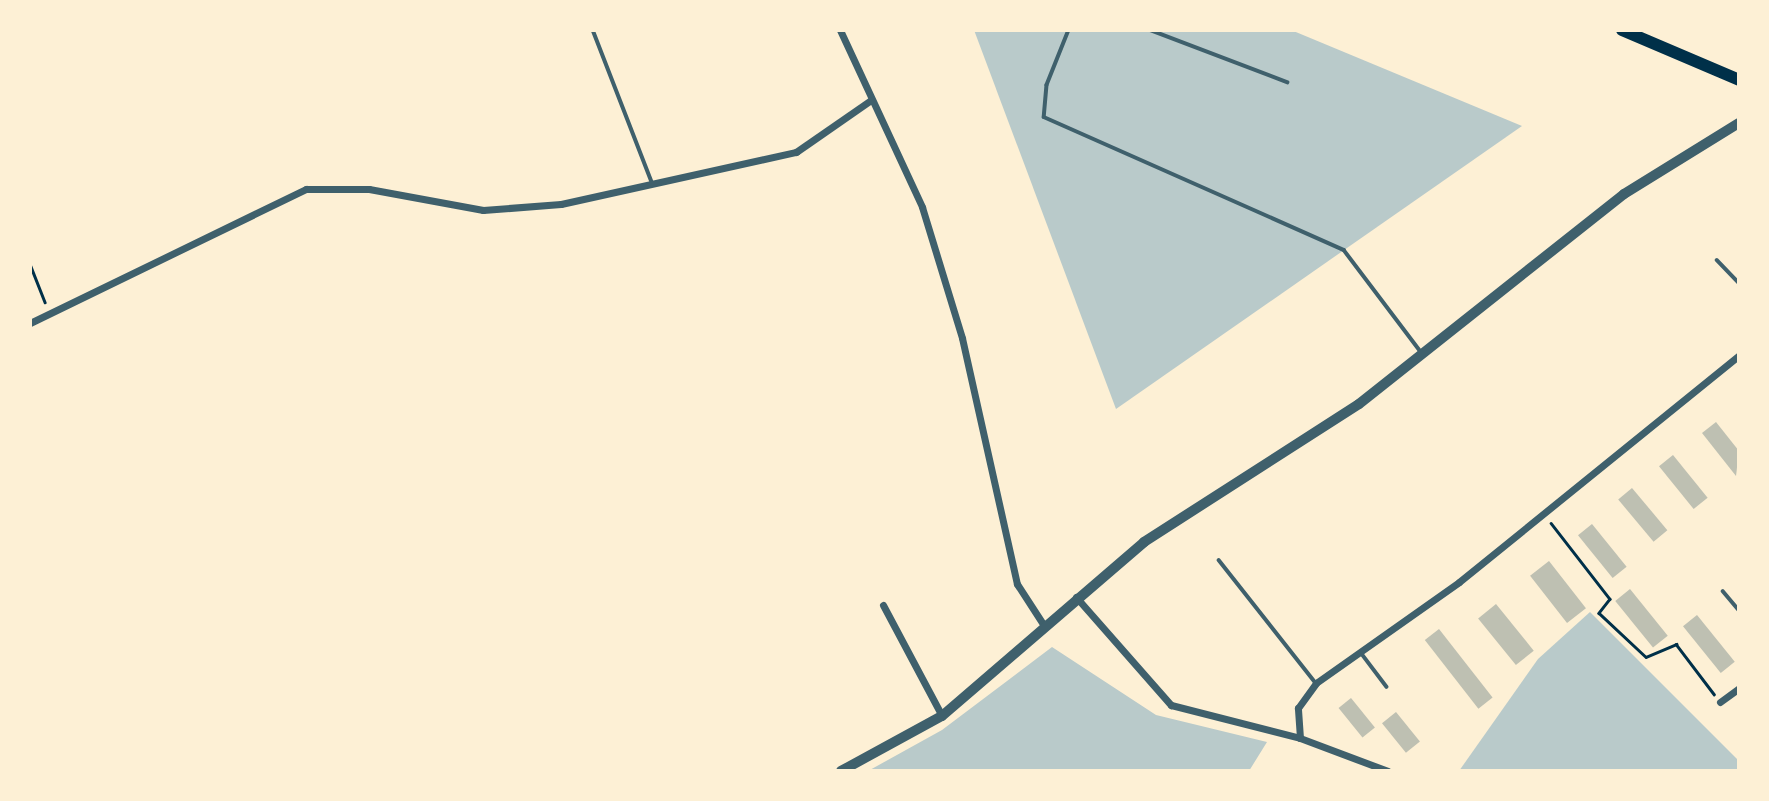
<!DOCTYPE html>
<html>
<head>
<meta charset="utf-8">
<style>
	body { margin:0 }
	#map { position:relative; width:1769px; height:801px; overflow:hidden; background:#fdf0d5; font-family:"Titillium Web",sans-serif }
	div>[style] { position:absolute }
	.green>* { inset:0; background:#b9caca }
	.building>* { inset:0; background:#bec0b2; transform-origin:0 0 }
	.path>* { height:2.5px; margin:-1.25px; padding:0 1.25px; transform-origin:1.25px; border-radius:1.25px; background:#003049 }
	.service>* { height:3.5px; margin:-1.75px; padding:0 1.75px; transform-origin:1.75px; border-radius:1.75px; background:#3f606c }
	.minor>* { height:7px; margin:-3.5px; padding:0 3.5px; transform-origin:3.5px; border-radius:3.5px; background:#3f606c }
	.tertiary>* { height:10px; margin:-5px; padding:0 5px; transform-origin:5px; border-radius:5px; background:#3f606c }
	.primary>* { height:12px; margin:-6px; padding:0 6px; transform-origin:6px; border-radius:6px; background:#003049 }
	span { translate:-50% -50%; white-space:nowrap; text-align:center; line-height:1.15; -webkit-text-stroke:5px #fdf0d5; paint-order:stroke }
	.frame { position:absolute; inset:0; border:32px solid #fdf0d5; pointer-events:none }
</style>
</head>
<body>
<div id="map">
	<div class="green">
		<div style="clip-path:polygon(974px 30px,1291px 30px,1522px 126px,1116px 409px)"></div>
		<div style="clip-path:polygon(1590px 612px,1739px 761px,1739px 771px,1459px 771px,1538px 659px)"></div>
		<div style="clip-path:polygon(1052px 647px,1156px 715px,1267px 742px,1249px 771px,868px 771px,942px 730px)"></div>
	</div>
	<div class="building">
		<div style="clip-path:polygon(1716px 422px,1739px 451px,1736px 476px,1702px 433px)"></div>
		<div style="left:1673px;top:455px;width:55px;height:18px;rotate:51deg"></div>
		<div style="left:1632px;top:488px;width:55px;height:18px;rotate:50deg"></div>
		<div style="left:1592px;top:524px;width:55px;height:18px;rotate:51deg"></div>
		<div style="left:1549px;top:561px;width:60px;height:24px;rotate:52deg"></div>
		<div style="left:1630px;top:589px;width:60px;height:19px;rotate:51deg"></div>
		<div style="left:1496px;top:604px;width:60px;height:23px;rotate:51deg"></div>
		<div style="left:1697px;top:615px;width:60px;height:18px;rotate:51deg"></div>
		<div style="left:1439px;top:629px;width:87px;height:18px;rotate:52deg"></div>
		<div style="left:1351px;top:698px;width:38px;height:16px;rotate:51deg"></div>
		<div style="left:1396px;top:712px;width:38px;height:18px;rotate:51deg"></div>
	</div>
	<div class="path">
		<div style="left:30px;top:264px;width:41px;rotate:68.5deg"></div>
		<div style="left:1551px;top:523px;width:96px;rotate:52.2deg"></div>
		<div style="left:1610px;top:599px;width:18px;rotate:128deg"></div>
		<div style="left:1599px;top:613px;width:64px;rotate:43.1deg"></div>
		<div style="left:1646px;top:657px;width:33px;rotate:-23deg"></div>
		<div style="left:1676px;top:644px;width:63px;rotate:52.8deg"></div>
	</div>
	<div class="service">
		<div style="left:593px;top:30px;width:163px;rotate:68.8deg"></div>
		<div style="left:1069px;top:30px;width:59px;rotate:111.8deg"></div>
		<div style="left:1047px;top:85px;width:32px;rotate:95deg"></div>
		<div style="left:1044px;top:117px;width:328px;rotate:23.9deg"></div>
		<div style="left:1344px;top:250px;width:129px;rotate:52.9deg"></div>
		<div style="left:1150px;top:30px;width:147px;rotate:20.8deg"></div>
		<div style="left:1717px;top:260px;width:32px;rotate:46deg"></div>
		<div style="left:1219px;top:560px;width:155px;rotate:51.8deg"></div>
		<div style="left:1723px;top:591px;width:25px;rotate:50deg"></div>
		<div style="left:1362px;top:654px;width:41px;rotate:52.9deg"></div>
	</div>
	<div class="minor">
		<div style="left:840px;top:30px;width:195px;rotate:65.1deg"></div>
		<div style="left:922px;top:207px;width:137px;rotate:73deg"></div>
		<div style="left:962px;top:338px;width:252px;rotate:77.4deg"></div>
		<div style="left:1017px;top:584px;width:48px;rotate:57deg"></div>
		<div style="left:30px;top:323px;width:307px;rotate:-25.9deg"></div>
		<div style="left:306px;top:189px;width:63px"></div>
		<div style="left:369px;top:189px;width:116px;rotate:10.4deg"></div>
		<div style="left:483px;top:210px;width:78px;rotate:-4.4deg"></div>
		<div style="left:561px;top:204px;width:241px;rotate:-12.5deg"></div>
		<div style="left:796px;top:152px;width:91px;rotate:-34.7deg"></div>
		<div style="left:1076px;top:597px;width:144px;rotate:48.7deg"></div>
		<div style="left:1171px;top:705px;width:133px;rotate:14.3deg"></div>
		<div style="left:1300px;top:738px;width:94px;rotate:20.6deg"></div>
		<div style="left:883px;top:605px;width:126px;rotate:62deg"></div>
		<div style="left:1720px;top:702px;width:24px;rotate:-36deg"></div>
		<div style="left:1300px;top:738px;width:30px;rotate:-94deg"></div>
		<div style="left:1298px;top:708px;width:31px;rotate:-54deg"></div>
		<div style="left:1316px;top:683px;width:175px;rotate:-35.2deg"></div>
		<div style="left:1459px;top:582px;width:360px;rotate:-39deg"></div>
	</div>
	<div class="tertiary">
		<div style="left:841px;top:771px;width:115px;rotate:-28.6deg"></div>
		<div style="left:942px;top:716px;width:267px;rotate:-40.7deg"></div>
		<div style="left:1144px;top:542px;width:255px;rotate:-32.7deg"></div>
		<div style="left:1359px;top:404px;width:338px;rotate:-38.4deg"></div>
		<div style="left:1624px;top:194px;width:135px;rotate:-31.7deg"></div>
	</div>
	<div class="primary">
		<div style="left:1622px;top:30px;width:127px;rotate:23.1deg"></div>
	</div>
	<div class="frame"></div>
</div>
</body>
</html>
